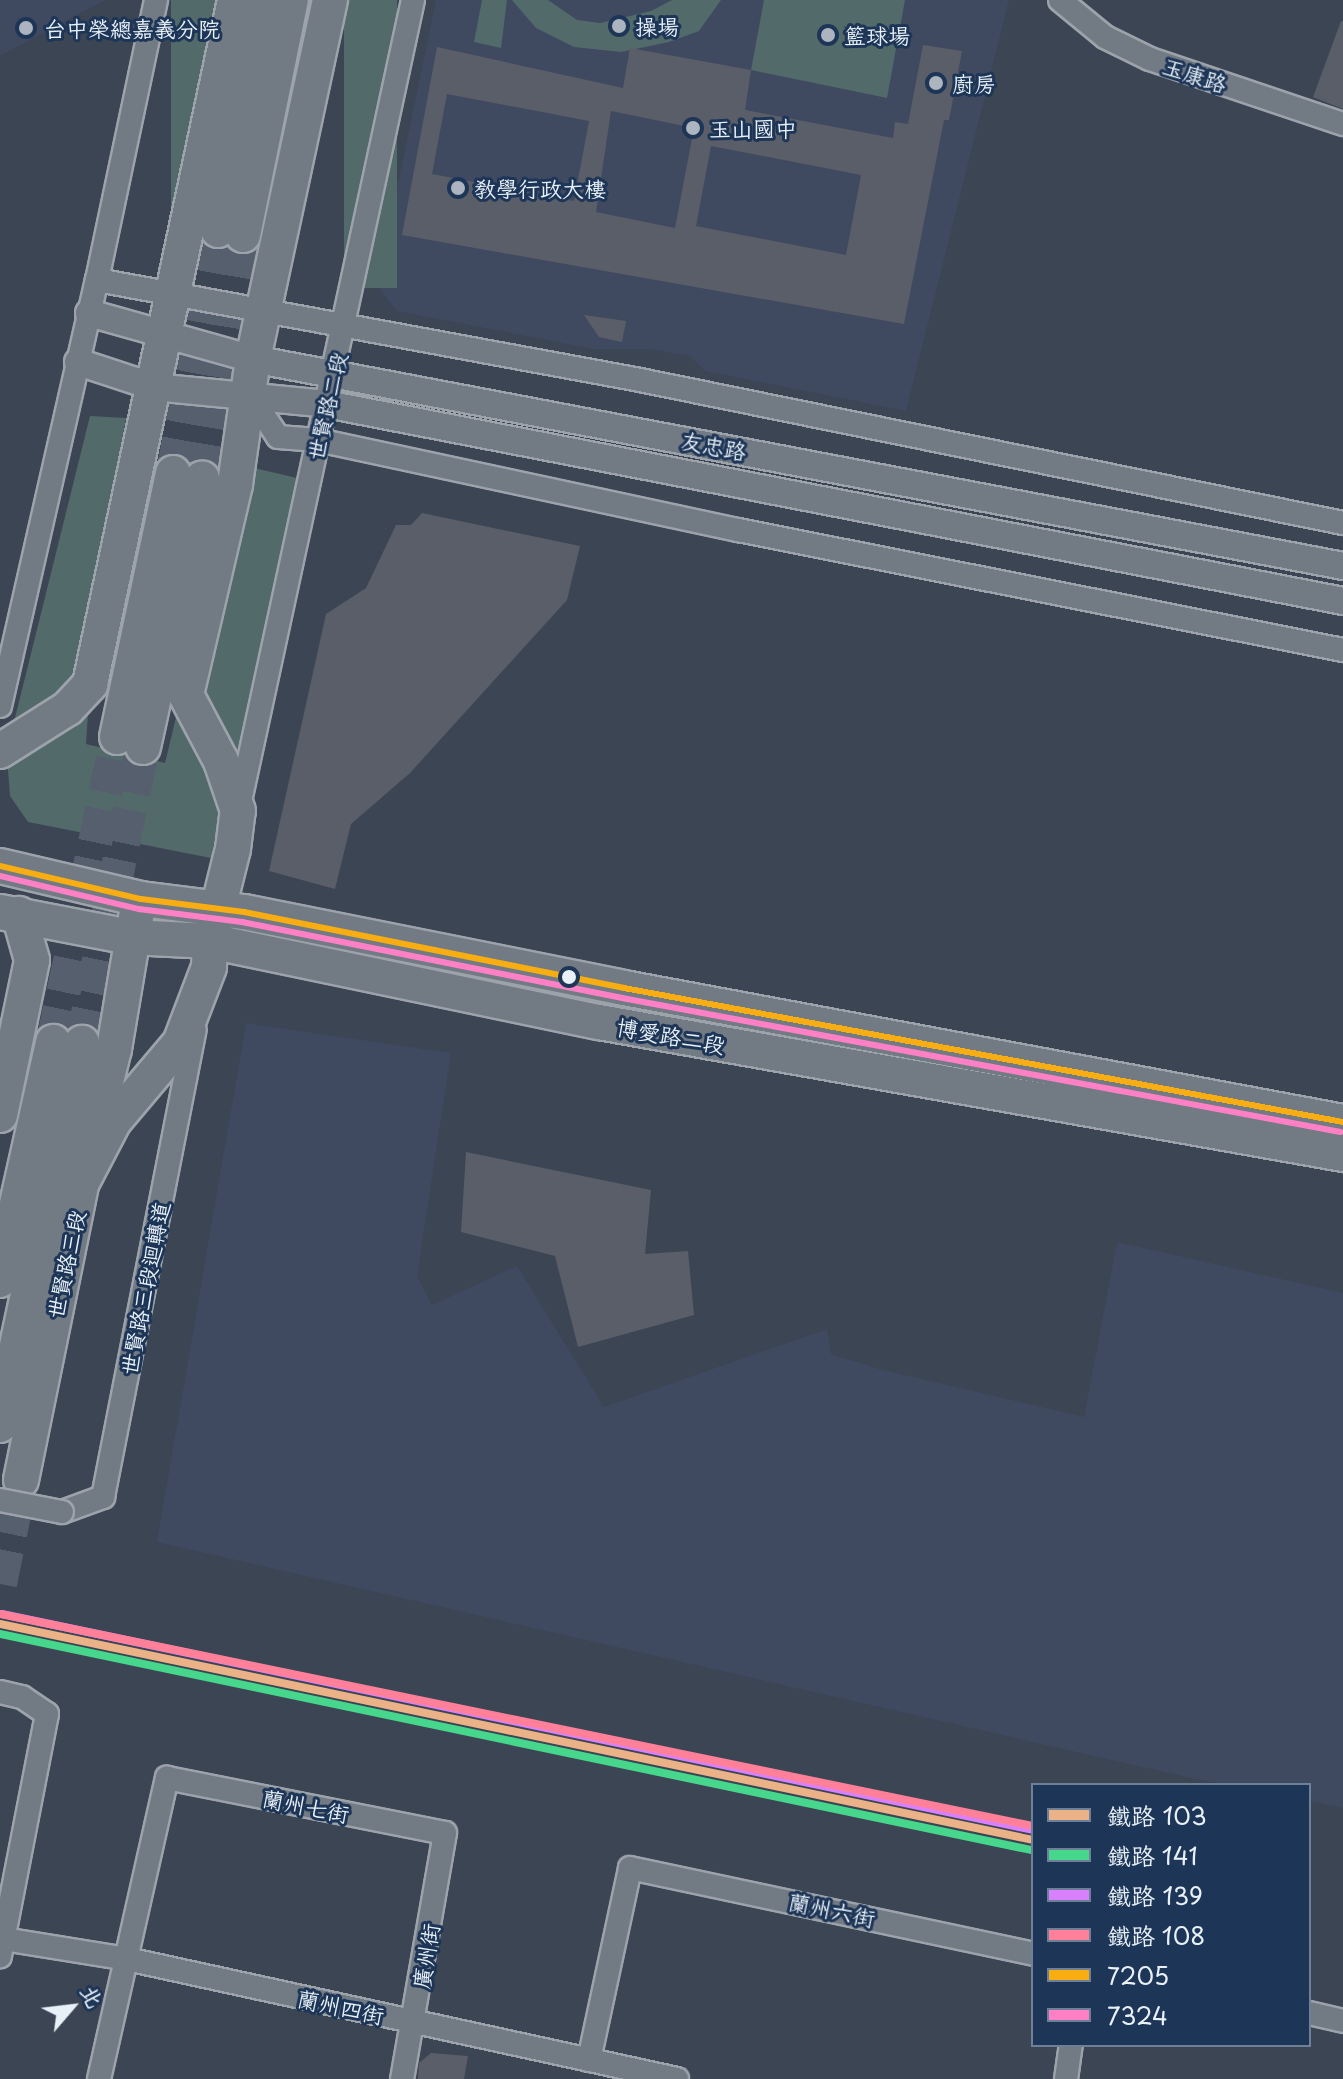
<!DOCTYPE html>
<html>
<head>
<meta charset="utf-8">
<style>
	body { margin:0 }
	#map { position:relative; width:1343px; height:2079px; overflow:hidden; background:#3c4554; font-family:"Playpen Sans","LXGW WenKai TC",sans-serif }
	div>[style] { position:absolute }
	.built>* { inset:0; background:#3f4a61 }
	.green>* { inset:0; background:#526a6a; transform-origin:0 0 }
	.building>* { inset:0; background:#5a5e68 }
	.primary-tunnel>* { height:34px; margin-top:-17px; transform-origin:0; background:repeating-linear-gradient(90deg,#565f6d 0 34px,transparent 0 51px) }
	.roads { filter:drop-shadow(2px 0 #9da3ab) drop-shadow(-2px 0 #9da3ab) drop-shadow(0 2px #9da3ab) drop-shadow(0 -2px #9da3ab) }
	.minor>* { height:22px; margin:-11px; padding:0 11px; transform-origin:11px; border-radius:11px; background:#727a84 }
	.tertiary>* { height:26px; margin:-13px; padding:0 13px; transform-origin:13px; border-radius:13px; background:#727a84 }
	.primary>* { height:34px; margin:-17px; padding:0 17px; transform-origin:17px; border-radius:17px; background:#727a84 }
	.bridges { filter:drop-shadow(2px 0 #9da3ab) drop-shadow(-2px 0 #9da3ab) drop-shadow(0 2px #9da3ab) drop-shadow(0 -2px #9da3ab) }
	.minor-bridge>* { height:22px; margin:-11px; padding:0 11px; transform-origin:11px; border-radius:11px; background:#727a84 }
	.bus-1>* { height:6px; margin:-3px; padding:0 3px; transform-origin:3px; border-radius:3px; background:#f8ad13 }
	.bus-2>* { height:6px; margin:-3px; padding:0 3px; transform-origin:3px; border-radius:3px; background:#ff80c5 }
	.rail-1>* { height:8px; margin:-4px; padding:0 4px; transform-origin:4px; border-radius:4px; background:#ebb288 }
	.rail-2>* { height:8px; margin:-4px; padding:0 4px; transform-origin:4px; border-radius:4px; background:#46d78d }
	.rail-3>* { height:8px; margin:-4px; padding:0 4px; transform-origin:4px; border-radius:4px; background:#d880ff }
	.rail-4>* { height:8px; margin:-4px; padding:0 4px; transform-origin:4px; border-radius:4px; background:#ff8098 }
	.dots>* { width:22px; height:22px; translate:-50% -50%; box-sizing:border-box; border:4px solid #1d3557; border-radius:50% }
	span { translate:-50% -50%; white-space:nowrap; text-align:center; line-height:1.15; -webkit-text-stroke:6px #1d3557; paint-order:stroke }
	.poi-label { font-size:22px; color:#e8f1f8 }
	.left { translate:0 -50%; text-align:left }
	.street-label { font-size:22px; color:#e8f1f8 }
	.legend { position:absolute; left:1031px; top:1783px; width:280px; height:264px; box-sizing:border-box; background:#1d3557; border:2px solid #6e8097; margin:0; padding:10px 14px; list-style:none; font-size:24px; color:#e8f1f8 }
	.legend li { display:flex; align-items:center; gap:16px; height:40px }
	.legend b { width:40px; border:2px solid #6e8097 }
	.north { position:absolute; left:32px; top:1967px; width:80px; height:80px; -webkit-text-stroke:6px #1d3557; paint-order:stroke; rotate:62deg; font-size:22px; font-weight:700; line-height:32px; text-align:center; color:#e8f1f8 }
	.north::after { content:''; display:block; margin:auto; width:28px; height:36px; background:#e8f1f8; clip-path:polygon(50% 0,100% 100%,50% 72%,0 100%) }
</style>
</head>
<body>
<div id="map">
	<div class="built">
		<div style="clip-path:polygon(0 0,105px 0,0 56px)"></div>
		<div style="clip-path:polygon(436px 0,1009px 0,906px 411px,705px 371px,690px 356px,648px 349px,594px 349px,397px 311px,377px 285px)"></div>
		<div style="clip-path:polygon(246px 1023px,451px 1053px,417px 1276px,432px 1305px,517px 1266px,604px 1407px,827px 1329px,831px 1354px,879px 1369px,1084px 1417px,1117px 1242px,1343px 1293px,1343px 1808px,1309px 1801px,1309px 1785px,1227px 1785px,1195px 1779px,157px 1542px)"></div>
	</div>
	<div class="green">
		<div style="left:171px;top:0;width:50px;height:248px"></div>
		<div style="left:344px;top:0;width:53px;height:288px"></div>
		<div style="clip-path:polygon(482px 0,507px 0,501px 48px,474px 42px)"></div>
		<div style="clip-path:polygon(512px 0,548px 0,577px 20px,600px 23px,651px 11px,672px 0,721px 0,699px 31px,669px 42px,621px 52px,574px 47px,536px 28px)"></div>
		<div style="clip-path:polygon(764px 0,905px 0,887px 98px,751px 70px)"></div>
		<div style="clip-path:polygon(90px 416px,126px 418px,80px 681px,12px 730px)"></div>
		<div style="clip-path:polygon(250px 467px,297px 478px,235px 777px,195px 695px)"></div>
		<div style="clip-path:polygon(178px 709px,223px 798px,211px 858px,28px 822px,10px 796px,7px 757px,88px 713px,86px 744px,165px 763px)"></div>
	</div>
	<div class="building">
		<div style="clip-path:polygon(1341px 21px,1343px 21px,1343px 109px,1313px 97px)"></div>
		<div style="clip-path:polygon(evenodd,923px 45px,962px 51px,949px 120px,944px 120px,904px 324px,402px 235px,437px 47px,623px 88px,630px 48px,751px 70px,745px 110px,893px 138px,895px 122px,908px 124px,923px 45px,447px 94px,589px 121px,574px 201px,432px 174px,447px 94px,923px 45px,611px 111px,694px 128px,675px 228px,596px 212px,611px 111px,923px 45px,711px 146px,861px 175px,846px 255px,696px 226px,711px 146px)"></div>
		<div style="clip-path:polygon(584px 315px,626px 321px,622px 342px,599px 337px)"></div>
		<div style="clip-path:polygon(422px 513px,580px 546px,567px 600px,410px 773px,351px 824px,335px 889px,269px 871px,326px 614px,366px 588px,396px 525px,411px 525px)"></div>
		<div style="clip-path:polygon(466px 1152px,651px 1190px,645px 1254px,688px 1251px,694px 1315px,578px 1347px,555px 1256px,461px 1232px)"></div>
		<div style="clip-path:polygon(431px 2053px,468px 2056px,464px 2079px,418px 2079px,419px 2063px)"></div>
	</div>
	<div class="primary-tunnel">
		<div style="left:173px;top:473px;width:247px;rotate:-79.5deg"></div>
		<div style="left:202px;top:478px;width:246px;rotate:-80.4deg"></div>
		<div style="left:53px;top:1042px;width:312px;rotate:-78.1deg"></div>
		<div style="left:82px;top:1043px;width:302px;rotate:-78.4deg"></div>
		<div style="left:0;top:1584px;width:106px;rotate:-78.6deg"></div>
	</div>
	<div class="roads">
		<div class="minor">
			<div style="left:1060px;top:0;width:58px;rotate:39.4deg"></div>
			<div style="left:1105px;top:37px;width:50px;rotate:26.1deg"></div>
			<div style="left:1150px;top:59px;width:204px;rotate:18.6deg"></div>
			<div style="left:97px;top:280px;width:552px;rotate:10.43deg"></div>
			<div style="left:640px;top:380px;width:717px;rotate:11.5deg"></div>
			<div style="left:250px;top:395px;width:50px;rotate:56.3deg"></div>
			<div style="left:278px;top:437px;width:40px;rotate:4.3deg"></div>
			<div style="left:318px;top:440px;width:430px;rotate:12.1deg"></div>
			<div style="left:738px;top:530px;width:617px;rotate:11.22deg"></div>
			<div style="left:0;top:706px;width:437px;rotate:-77.2deg"></div>
			<div style="left:97px;top:280px;width:286px;rotate:-78.1deg"></div>
			<div style="left:239px;top:806px;width:825px;rotate:-77.82deg"></div>
			<div style="left:62px;top:1512px;width:44px;rotate:-20.1deg"></div>
			<div style="left:103px;top:1497px;width:476px;rotate:-78.9deg"></div>
			<div style="left:0;top:1692px;width:23px;rotate:13deg"></div>
			<div style="left:22px;top:1697px;width:30px;rotate:34deg"></div>
			<div style="left:47px;top:1714px;width:247px;rotate:101deg"></div>
			<div style="left:4px;top:1939px;width:125px;rotate:9.2deg"></div>
			<div style="left:127px;top:1959px;width:563px;rotate:12.31deg"></div>
			<div style="left:1309px;top:2013px;width:35px;rotate:13deg"></div>
			<div style="left:589px;top:2060px;width:196px;rotate:-77.9deg"></div>
			<div style="left:630px;top:1868px;width:412px;rotate:12deg"></div>
			<div style="left:99px;top:2079px;width:309px;rotate:-77.3deg"></div>
			<div style="left:167px;top:1778px;width:283px;rotate:11.2deg"></div>
			<div style="left:445px;top:1833px;width:250px;rotate:99.9deg"></div>
			<div style="left:1066px;top:2079px;width:34px;rotate:-82deg"></div>
		</div>
		<div class="tertiary">
			<div style="left:89px;top:313px;width:170px;rotate:15.7deg"></div>
			<div style="left:253px;top:359px;width:1109px;rotate:10.75deg"></div>
			<div style="left:78px;top:362px;width:80px;rotate:18.2deg"></div>
			<div style="left:154px;top:387px;width:173px;rotate:5.6deg"></div>
			<div style="left:326px;top:404px;width:1036px;rotate:10.96deg"></div>
		</div>
		<div class="primary">
			<div style="left:218px;top:230px;width:235px;rotate:-78.2deg"></div>
			<div style="left:243px;top:235px;width:240px;rotate:-78.5deg"></div>
			<div style="left:117px;top:737px;width:270px;rotate:-78deg"></div>
			<div style="left:143px;top:747px;width:275px;rotate:-77.6deg"></div>
			<div style="left:0;top:751px;width:80px;rotate:-32.3deg"></div>
			<div style="left:68px;top:708px;width:33px;rotate:-47deg"></div>
			<div style="left:90px;top:684px;width:699px;rotate:-78.03deg"></div>
			<div style="left:0;top:866px;width:145px;rotate:13.2deg"></div>
			<div style="left:141px;top:899px;width:104px;rotate:7.2deg"></div>
			<div style="left:244px;top:912px;width:388px;rotate:11.3deg"></div>
			<div style="left:624px;top:988px;width:731px;rotate:10.56deg"></div>
			<div style="left:0;top:912px;width:132px;rotate:10.9deg"></div>
			<div style="left:130px;top:937px;width:80px;rotate:2.9deg"></div>
			<div style="left:210px;top:941px;width:397px;rotate:11.8deg"></div>
			<div style="left:599px;top:1022px;width:756px;rotate:10.06deg"></div>
			<div style="left:0;top:1115px;width:158px;rotate:-78.3deg"></div>
			<div style="left:32px;top:960px;width:48px;rotate:-105.8deg"></div>
			<div style="left:81px;top:1184px;width:71px;rotate:-62.4deg"></div>
			<div style="left:114px;top:1121px;width:102px;rotate:-49.8deg"></div>
			<div style="left:180px;top:1043px;width:81px;rotate:-69.1deg"></div>
			<div style="left:209px;top:967px;width:26px;rotate:-88deg"></div>
			<div style="left:210px;top:941px;width:95px;rotate:-76deg"></div>
			<div style="left:233px;top:849px;width:38px;rotate:-83deg"></div>
			<div style="left:238px;top:811px;width:53px;rotate:-108.8deg"></div>
			<div style="left:221px;top:761px;width:75px;rotate:-117.9deg"></div>
			<div style="left:186px;top:695px;width:217px;rotate:-76.9deg"></div>
			<div style="left:235px;top:484px;width:126px;rotate:-81.8deg"></div>
			<div style="left:253px;top:359px;width:367px;rotate:-77.9deg"></div>
			<div style="left:0;top:1280px;width:244px;rotate:-77.4deg"></div>
			<div style="left:0;top:1425px;width:391px;rotate:-77.9deg"></div>
			<div style="left:21px;top:1480px;width:302px;rotate:-78.5deg"></div>
			<div style="left:81px;top:1184px;width:139px;rotate:-76.3deg"></div>
			<div style="left:114px;top:1049px;width:134px;rotate:-80.5deg"></div>
		</div>
	</div>
	<div class="bridges">
		<div class="minor-bridge">
			<div style="left:0;top:1500px;width:63px;rotate:11deg"></div>
		</div>
	</div>
	<div class="bus-1">
		<div style="left:0;top:866px;width:145px;rotate:13.2deg"></div>
		<div style="left:141px;top:899px;width:104px;rotate:7.2deg"></div>
		<div style="left:244px;top:912px;width:388px;rotate:11.3deg"></div>
		<div style="left:624px;top:988px;width:731px;rotate:10.56deg"></div>
	</div>
	<div class="bus-2">
		<div style="left:0;top:876px;width:143px;rotate:13.4deg"></div>
		<div style="left:139px;top:909px;width:104px;rotate:7.2deg"></div>
		<div style="left:242px;top:922px;width:388px;rotate:11.3deg"></div>
		<div style="left:622px;top:998px;width:731px;rotate:10.56deg"></div>
	</div>
	<div class="rail-1">
		<div style="left:0;top:1624px;width:1055px;rotate:11.81deg"></div>
	</div>
	<div class="rail-2">
		<div style="left:0;top:1634px;width:1053px;rotate:11.83deg"></div>
	</div>
	<div class="rail-3">
		<div style="left:2px;top:1614px;width:1053px;rotate:11.83deg"></div>
	</div>
	<div class="rail-4">
		<div style="left:0;top:1614px;width:1055px;rotate:11.6deg"></div>
	</div>
	<div class="dots">
		<div style="left:619px;top:26px;background:#acb5bf"></div>
		<div style="left:26px;top:28px;background:#acb5bf"></div>
		<div style="left:828px;top:35px;background:#acb5bf"></div>
		<div style="left:936px;top:83px;background:#acb5bf"></div>
		<div style="left:693px;top:128px;background:#acb5bf"></div>
		<div style="left:458px;top:188px;background:#acb5bf"></div>
		<div style="left:569px;top:977px;background:#e8f1f8"></div>
	</div>
	<div class="poi-label">
		<span class="left" style="left:635px;top:26px">操場</span>
		<span class="left" style="left:44px;top:28px">台中榮總嘉義分院</span>
		<span class="left" style="left:844px;top:35px">籃球場</span>
		<span class="left" style="left:952px;top:83px">廚房</span>
		<span class="left" style="left:709px;top:128px">玉山國中</span>
		<span class="left" style="left:474px;top:188px">教學行政大樓</span>
	</div>
	<div class="street-label">
		<span style="left:1195px;top:74px;rotate:18deg">玉康路</span>
		<span style="left:326px;top:406px;rotate:-77deg">世賢路二段</span>
		<span style="left:714px;top:445px;rotate:11deg">友忠路</span>
		<span style="left:671px;top:1035px;rotate:10deg">博愛路二段</span>
		<span style="left:65px;top:1264px;rotate:-78deg">世賢路三段</span>
		<span style="left:144px;top:1288px;rotate:-79deg">世賢路三段迴轉道</span>
		<span style="left:306px;top:1805px;rotate:11deg">蘭州七街</span>
		<span style="left:832px;top:1909px;rotate:12deg">蘭州六街</span>
		<span style="left:425px;top:1956px;rotate:-81deg">廣州街</span>
		<span style="left:341px;top:2006px;rotate:12deg">蘭州四街</span>
	</div>
	<ul class="legend">
	<li><b style="height:10px;background:#ebb288"></b>鐵路 103</li>
	<li><b style="height:10px;background:#46d78d"></b>鐵路 141</li>
	<li><b style="height:10px;background:#d880ff"></b>鐵路 139</li>
	<li><b style="height:10px;background:#ff8098"></b>鐵路 108</li>
	<li><b style="height:10px;background:#f8ad13"></b>7205</li>
	<li><b style="height:10px;background:#ff80c5"></b>7324</li>
	</ul>
	<div class="north">北</div>
</div>
</body>
</html>
